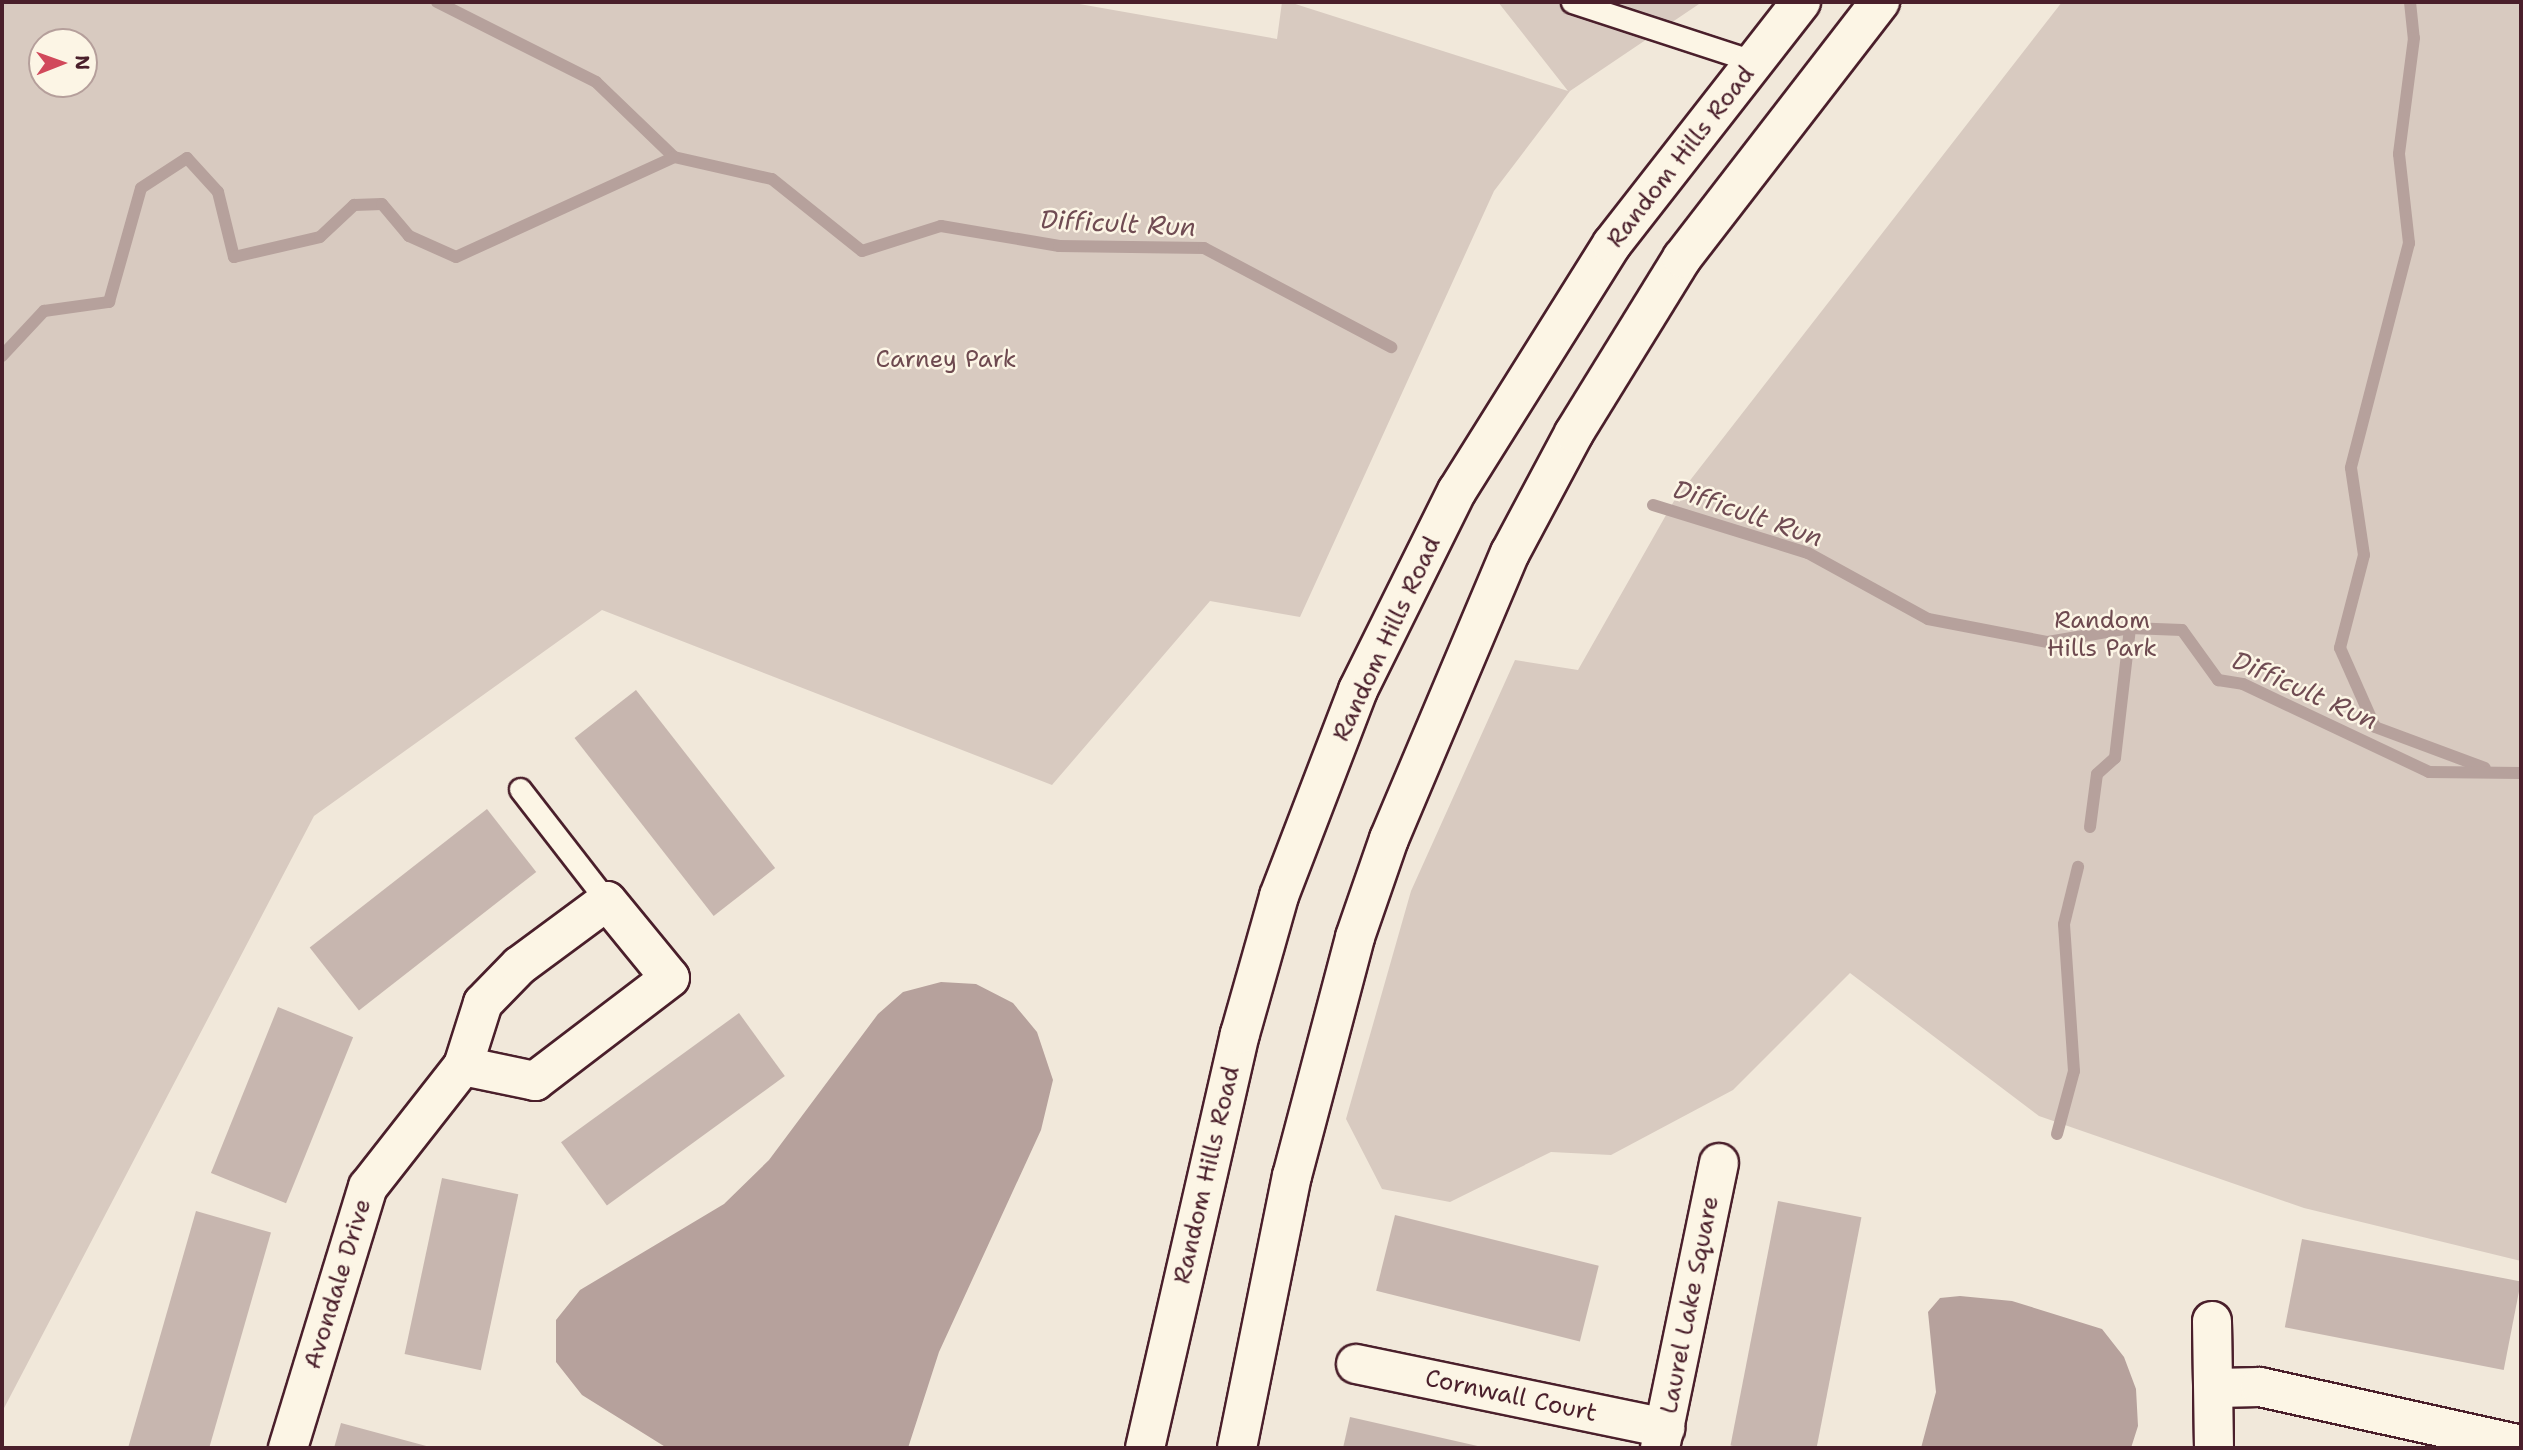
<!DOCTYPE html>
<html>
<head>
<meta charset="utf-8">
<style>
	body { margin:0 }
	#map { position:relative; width:2523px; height:1450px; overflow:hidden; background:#f1e8da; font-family:"Shantell Sans",sans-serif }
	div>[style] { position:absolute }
	.green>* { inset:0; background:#d8cac0 }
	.water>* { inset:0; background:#b6a19c }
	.stream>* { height:12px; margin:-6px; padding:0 6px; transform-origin:6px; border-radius:6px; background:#b6a19c }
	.building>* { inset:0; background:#c7b6af; transform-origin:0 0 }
	.roads { filter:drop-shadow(2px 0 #4a1f2b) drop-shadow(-2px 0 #4a1f2b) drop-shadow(0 2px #4a1f2b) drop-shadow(0 -2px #4a1f2b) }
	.lane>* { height:21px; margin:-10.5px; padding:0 10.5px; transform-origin:10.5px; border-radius:10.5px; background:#fcf5e5 }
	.street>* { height:38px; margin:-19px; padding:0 19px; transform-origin:19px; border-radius:19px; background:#fcf5e5 }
	.secondary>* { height:38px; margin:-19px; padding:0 19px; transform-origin:19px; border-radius:19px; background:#fcf5e5 }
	span { translate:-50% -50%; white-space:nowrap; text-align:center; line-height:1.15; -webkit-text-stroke:5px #fcf5e5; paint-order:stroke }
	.street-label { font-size:24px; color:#4a1f2b }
	.park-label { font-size:24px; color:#6e4a50 }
	.water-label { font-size:26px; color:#704c53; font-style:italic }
	.frame { position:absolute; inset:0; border:4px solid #4a1f2b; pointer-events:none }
	.north { position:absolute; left:28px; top:28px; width:70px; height:70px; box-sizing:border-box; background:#fcf5e5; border:2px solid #b59f9b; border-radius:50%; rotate:89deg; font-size:19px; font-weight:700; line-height:28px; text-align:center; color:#4a1f2b }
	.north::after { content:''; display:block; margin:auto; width:24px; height:32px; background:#d1495b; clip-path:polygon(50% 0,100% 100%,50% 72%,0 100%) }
</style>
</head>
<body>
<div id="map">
	<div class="green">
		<div style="clip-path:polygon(evenodd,2px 2px,1068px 2px,1277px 39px,1282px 2px,1289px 2px,1568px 91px,1498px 2px,1702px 2px,1570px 91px,1494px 191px,1300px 617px,1210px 601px,1052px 785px,602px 610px,314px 816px,2px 1412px,2px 2px,42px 42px,84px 42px,84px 84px,42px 84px,42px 42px)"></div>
		<div style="clip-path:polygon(2062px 2px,2521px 2px,2521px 1261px,2304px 1208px,2039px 1116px,1850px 973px,1733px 1090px,1611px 1155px,1551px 1152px,1450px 1202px,1382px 1189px,1346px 1119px,1411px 891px,1515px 660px,1578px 670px,1674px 501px)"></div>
	</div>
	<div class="water">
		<div style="clip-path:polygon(941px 982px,976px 984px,1013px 1003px,1037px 1032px,1053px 1080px,1041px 1130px,939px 1352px,908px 1448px,667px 1448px,582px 1395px,556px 1362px,556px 1320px,580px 1290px,724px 1204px,769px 1160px,878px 1014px,903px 992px)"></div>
		<div style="clip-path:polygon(1960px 1296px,2012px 1301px,2102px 1329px,2124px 1357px,2136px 1389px,2138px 1426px,2131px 1448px,1921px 1448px,1936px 1392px,1928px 1312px,1940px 1298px)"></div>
	</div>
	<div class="stream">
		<div style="left:437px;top:2px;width:178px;rotate:26.7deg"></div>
		<div style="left:596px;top:82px;width:108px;rotate:43.9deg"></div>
		<div style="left:674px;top:157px;width:100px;rotate:12.7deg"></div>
		<div style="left:772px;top:179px;width:115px;rotate:38.7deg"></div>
		<div style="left:862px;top:251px;width:83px;rotate:-17.6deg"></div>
		<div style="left:941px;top:226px;width:120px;rotate:9.6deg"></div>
		<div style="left:1059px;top:246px;width:145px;rotate:0.8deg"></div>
		<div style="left:1204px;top:248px;width:212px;rotate:27.9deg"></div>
		<div style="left:2410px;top:2px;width:36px;rotate:84deg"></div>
		<div style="left:2414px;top:38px;width:117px;rotate:97.4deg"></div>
		<div style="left:2399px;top:154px;width:90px;rotate:83.6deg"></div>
		<div style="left:2409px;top:243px;width:232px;rotate:104.5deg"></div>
		<div style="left:2351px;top:468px;width:88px;rotate:81.5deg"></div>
		<div style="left:2364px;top:555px;width:96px;rotate:104.5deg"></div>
		<div style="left:2340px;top:648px;width:86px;rotate:66.1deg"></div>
		<div style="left:2375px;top:727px;width:117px;rotate:20.4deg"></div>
		<div style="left:2px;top:356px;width:62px;rotate:-47deg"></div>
		<div style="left:44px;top:311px;width:66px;rotate:-7.9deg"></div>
		<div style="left:109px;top:302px;width:118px;rotate:-74.3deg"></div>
		<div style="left:141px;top:188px;width:55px;rotate:-33.1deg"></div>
		<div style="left:187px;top:158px;width:46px;rotate:47.6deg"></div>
		<div style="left:218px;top:192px;width:67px;rotate:76.2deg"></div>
		<div style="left:234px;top:257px;width:88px;rotate:-13.1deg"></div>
		<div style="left:320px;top:237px;width:47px;rotate:-43.3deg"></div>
		<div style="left:354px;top:205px;width:28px;rotate:-2deg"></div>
		<div style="left:382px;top:204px;width:42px;rotate:49.8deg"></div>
		<div style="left:409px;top:236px;width:51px;rotate:24.1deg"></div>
		<div style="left:456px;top:257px;width:240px;rotate:-24.6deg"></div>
		<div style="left:1653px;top:505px;width:162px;rotate:17.2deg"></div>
		<div style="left:1808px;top:553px;width:137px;rotate:28.8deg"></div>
		<div style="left:1928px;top:619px;width:122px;rotate:10.9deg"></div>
		<div style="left:2048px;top:642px;width:83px;rotate:-9.7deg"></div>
		<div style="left:2130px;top:628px;width:52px;rotate:2.2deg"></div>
		<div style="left:2182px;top:630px;width:62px;rotate:54.2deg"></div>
		<div style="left:2218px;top:680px;width:25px;rotate:9deg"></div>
		<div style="left:2243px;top:684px;width:206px;rotate:25.3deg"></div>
		<div style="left:2429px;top:772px;width:92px;rotate:0.6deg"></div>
		<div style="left:2090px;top:827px;width:53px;rotate:-82.5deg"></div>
		<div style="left:2097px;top:774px;width:24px;rotate:-42deg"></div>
		<div style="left:2115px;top:758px;width:131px;rotate:-83.4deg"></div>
		<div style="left:2057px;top:1134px;width:65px;rotate:-74.9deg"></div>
		<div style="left:2074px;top:1071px;width:147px;rotate:-93.9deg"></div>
		<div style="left:2064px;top:924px;width:59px;rotate:-76.2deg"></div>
	</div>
	<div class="building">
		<div style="left:636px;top:690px;width:226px;height:78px;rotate:52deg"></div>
		<div style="left:487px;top:809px;width:80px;height:225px;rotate:52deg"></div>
		<div style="left:278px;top:1007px;width:81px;height:179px;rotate:22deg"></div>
		<div style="left:739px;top:1013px;width:78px;height:220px;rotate:54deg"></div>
		<div style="left:442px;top:1178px;width:78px;height:180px;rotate:12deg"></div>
		<div style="left:1778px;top:1201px;width:85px;height:249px;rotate:11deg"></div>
		<div style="left:196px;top:1211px;width:78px;height:246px;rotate:16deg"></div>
		<div style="left:1395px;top:1215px;width:210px;height:78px;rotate:14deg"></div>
		<div style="left:2302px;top:1239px;width:223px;height:90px;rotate:11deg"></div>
		<div style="clip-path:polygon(1350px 1417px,1482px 1447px,1482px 1448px,1343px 1448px)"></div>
		<div style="clip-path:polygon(341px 1423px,430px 1447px,429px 1448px,334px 1448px)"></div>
	</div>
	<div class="roads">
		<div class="lane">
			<div style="left:1572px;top:2px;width:194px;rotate:18.1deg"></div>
			<div style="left:520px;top:789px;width:142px;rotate:52.2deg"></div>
		</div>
		<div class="street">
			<div style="left:2212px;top:1321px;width:127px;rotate:89.1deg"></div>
			<div style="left:1356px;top:1364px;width:316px;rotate:11.7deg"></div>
			<div style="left:2217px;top:1388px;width:43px;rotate:-1.3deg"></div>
			<div style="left:2260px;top:1387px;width:267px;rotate:12.5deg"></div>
			<div style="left:288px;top:1448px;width:273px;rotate:-73deg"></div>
			<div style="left:368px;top:1187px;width:154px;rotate:-51.9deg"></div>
			<div style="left:463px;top:1066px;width:66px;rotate:-72.4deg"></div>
			<div style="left:483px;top:1003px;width:52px;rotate:-45.8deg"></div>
			<div style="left:519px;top:966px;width:109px;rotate:-36.5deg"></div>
			<div style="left:607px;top:901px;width:99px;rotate:50.7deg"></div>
			<div style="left:670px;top:978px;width:170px;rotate:142.7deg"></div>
			<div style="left:535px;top:1081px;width:74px;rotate:-168.2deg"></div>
			<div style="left:1660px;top:1448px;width:291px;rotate:-78.3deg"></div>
		</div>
		<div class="secondary">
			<div style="left:1145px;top:1448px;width:425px;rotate:-77.1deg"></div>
			<div style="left:1240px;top:1034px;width:143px;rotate:-74.2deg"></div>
			<div style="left:1279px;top:896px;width:221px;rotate:-69deg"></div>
			<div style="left:1358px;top:690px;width:222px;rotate:-63.6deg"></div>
			<div style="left:1457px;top:491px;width:292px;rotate:-57.9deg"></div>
			<div style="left:1612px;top:244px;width:307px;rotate:-52deg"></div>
			<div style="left:1237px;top:1448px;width:278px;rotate:-78.6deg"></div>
			<div style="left:1292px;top:1176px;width:247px;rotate:-75.2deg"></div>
			<div style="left:1355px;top:937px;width:104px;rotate:-70.9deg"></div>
			<div style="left:1389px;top:839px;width:311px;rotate:-67.1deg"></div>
			<div style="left:1510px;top:553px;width:136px;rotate:-61.9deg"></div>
			<div style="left:1574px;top:433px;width:206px;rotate:-58.3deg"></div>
			<div style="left:1682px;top:258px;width:324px;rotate:-52.3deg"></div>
		</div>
	</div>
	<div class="street-label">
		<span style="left:1681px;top:157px;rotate:-52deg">Random Hills Road</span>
		<span style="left:1387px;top:639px;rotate:-65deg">Random Hills Road</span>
		<span style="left:1207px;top:1175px;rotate:-77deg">Random Hills Road</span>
		<span style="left:338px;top:1284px;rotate:-73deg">Avondale Drive</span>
		<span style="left:1690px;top:1305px;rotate:-79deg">Laurel Lake Square</span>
		<span style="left:1511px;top:1396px;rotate:12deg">Cornwall Court</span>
	</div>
	<div class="park-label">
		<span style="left:946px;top:360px">Carney Park</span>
		<span style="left:2102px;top:635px">Random<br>Hills Park</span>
	</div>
	<div class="water-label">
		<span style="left:1118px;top:223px;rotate:3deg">Difficult Run</span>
		<span style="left:1748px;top:513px;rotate:19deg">Difficult Run</span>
		<span style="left:2305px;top:690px;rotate:24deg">Difficult Run</span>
	</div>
	<div class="frame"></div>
	<div class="north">N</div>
</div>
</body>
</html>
